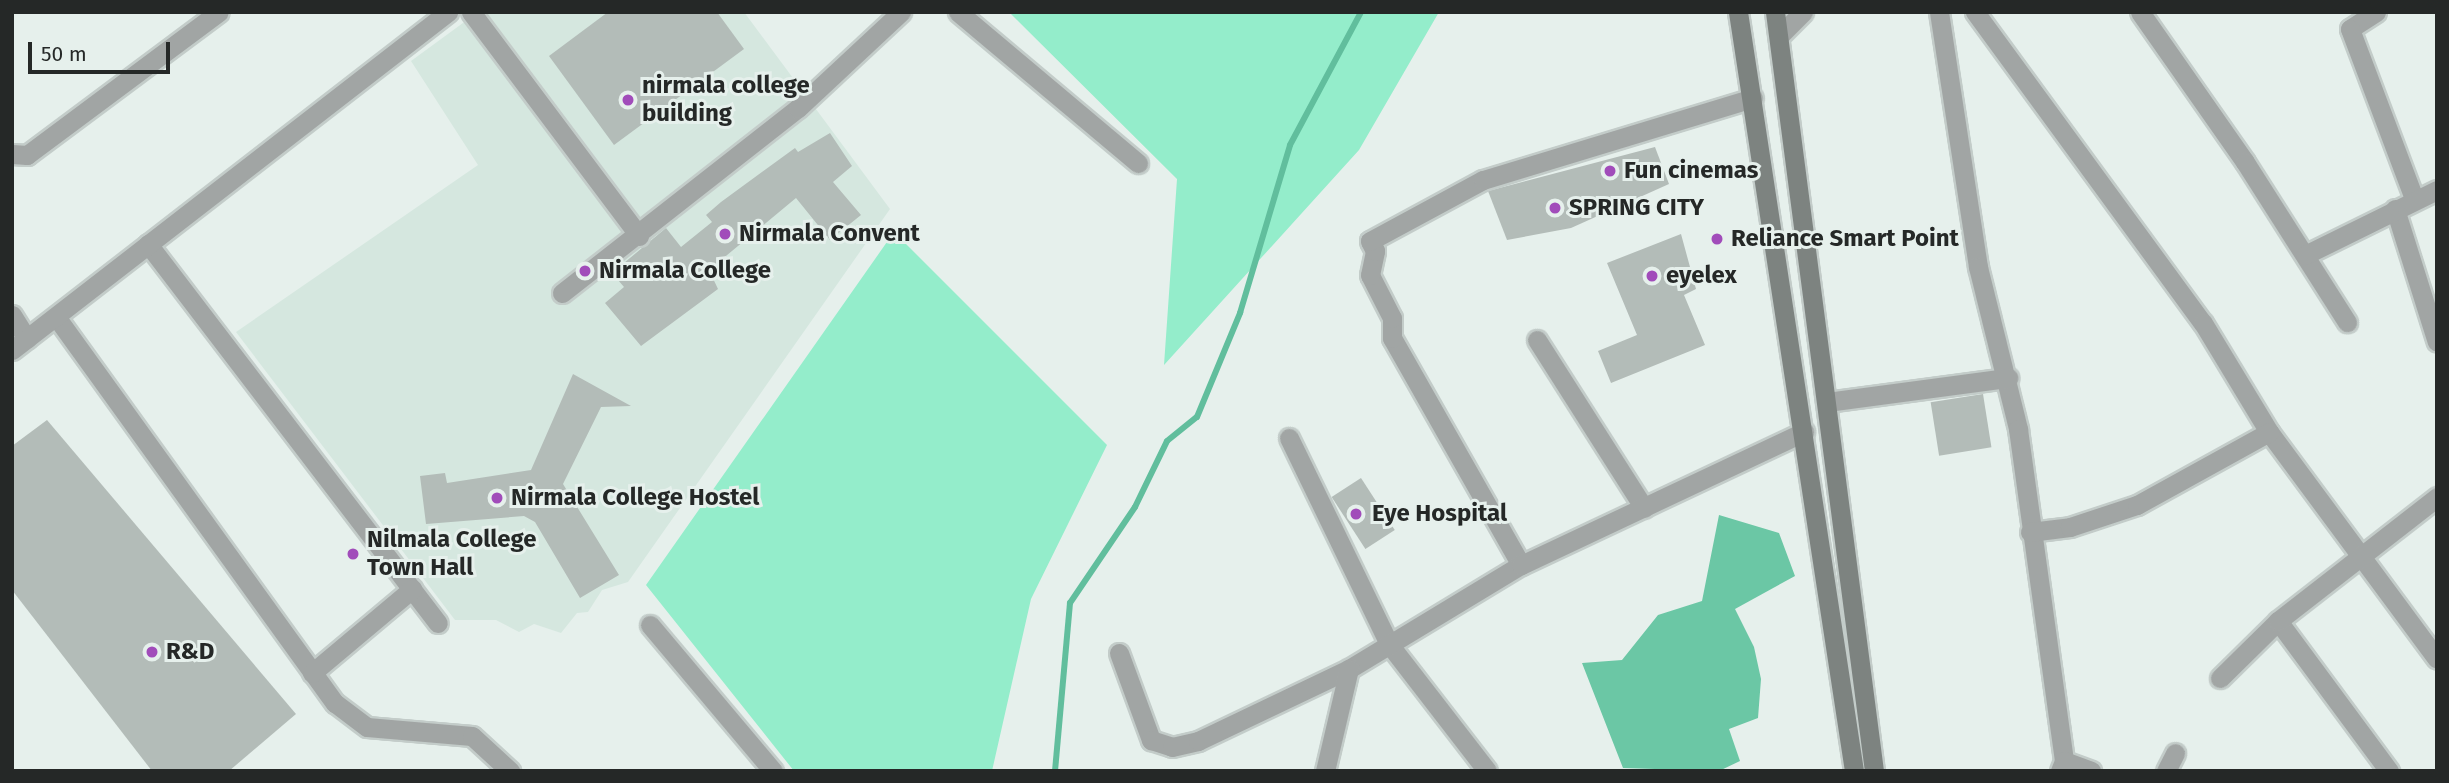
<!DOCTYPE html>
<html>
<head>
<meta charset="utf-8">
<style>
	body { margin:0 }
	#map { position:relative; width:2449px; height:783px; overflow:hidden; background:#e6f0ec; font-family:"Fira Sans",sans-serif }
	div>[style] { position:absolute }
	.built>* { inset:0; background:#d5e7df }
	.green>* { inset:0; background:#94edcb }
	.forest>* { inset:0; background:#6bc7a5 }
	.stream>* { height:6px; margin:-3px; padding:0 3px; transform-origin:3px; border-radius:3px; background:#61be9d }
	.building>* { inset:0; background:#b3bcb8; transform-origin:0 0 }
	.roads { filter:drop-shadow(2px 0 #c3ccc9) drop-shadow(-2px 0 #c3ccc9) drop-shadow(0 2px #c3ccc9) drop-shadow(0 -2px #c3ccc9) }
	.minor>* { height:19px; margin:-9.5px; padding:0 9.5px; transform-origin:9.5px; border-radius:9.5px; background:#a1a5a4 }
	.secondary>* { height:19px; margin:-9.5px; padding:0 9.5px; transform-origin:9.5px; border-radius:9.5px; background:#7d8380 }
	.dots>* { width:19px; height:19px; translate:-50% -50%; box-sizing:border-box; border:4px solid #e6f0ec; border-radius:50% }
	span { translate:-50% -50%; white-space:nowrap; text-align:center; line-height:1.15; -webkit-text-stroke:6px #e6f0ec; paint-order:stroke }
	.poi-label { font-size:24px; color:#252827; font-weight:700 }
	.left { translate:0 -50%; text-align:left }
	.frame { position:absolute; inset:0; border:14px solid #252827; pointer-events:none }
	.scale { position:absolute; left:28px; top:42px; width:142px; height:32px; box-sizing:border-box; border:4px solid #252827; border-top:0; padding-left:9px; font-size:21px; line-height:24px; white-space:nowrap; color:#252827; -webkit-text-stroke:5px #e6f0ec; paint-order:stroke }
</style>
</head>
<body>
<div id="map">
	<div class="built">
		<div style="clip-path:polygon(478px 12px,744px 12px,890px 209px,628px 582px,602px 590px,588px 612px,577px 613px,561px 633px,534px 624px,519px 632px,496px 620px,455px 620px,236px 332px,478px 165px,411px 61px)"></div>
	</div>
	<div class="green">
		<div style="clip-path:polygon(1009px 12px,1439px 12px,1359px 150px,1164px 365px,1177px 179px)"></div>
		<div style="clip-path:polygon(894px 232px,1107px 445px,1031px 599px,992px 771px,794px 771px,646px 585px)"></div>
	</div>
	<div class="forest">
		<div style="clip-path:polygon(1719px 515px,1779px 533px,1795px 576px,1735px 609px,1754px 647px,1761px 679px,1758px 718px,1729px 729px,1740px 761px,1719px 771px,1623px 768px,1582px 663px,1622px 660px,1658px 615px,1702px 601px)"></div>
	</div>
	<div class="stream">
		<div style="left:1055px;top:771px;width:169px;rotate:-84.9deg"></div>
		<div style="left:1070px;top:603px;width:116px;rotate:-55.9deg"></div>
		<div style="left:1135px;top:507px;width:73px;rotate:-64.1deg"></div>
		<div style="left:1167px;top:441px;width:38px;rotate:-39deg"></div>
		<div style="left:1197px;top:417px;width:113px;rotate:-67.5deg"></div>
		<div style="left:1240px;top:313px;width:175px;rotate:-73.4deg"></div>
		<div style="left:1290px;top:145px;width:151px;rotate:-61.9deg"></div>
	</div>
	<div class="building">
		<div style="clip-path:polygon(608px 12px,717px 12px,744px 49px,614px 145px,549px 56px)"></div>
		<div style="clip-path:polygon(830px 133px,852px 166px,833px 182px,861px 215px,830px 240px,796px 198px,709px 270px,718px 289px,641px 346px,605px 303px,624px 287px,612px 273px,666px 228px,681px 247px,712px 222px,706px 215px,721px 202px,795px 148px,798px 152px)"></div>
		<div style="clip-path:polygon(1655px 147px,1669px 184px,1571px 228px,1507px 240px,1488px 191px)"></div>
		<div style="clip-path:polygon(1681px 234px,1696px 289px,1684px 295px,1705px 345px,1611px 383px,1598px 351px,1637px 335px,1607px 263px)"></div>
		<div style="clip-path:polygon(573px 374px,631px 406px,601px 407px,563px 484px,619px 575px,580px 598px,535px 522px,524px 516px,426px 524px,420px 476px,445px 473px,447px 483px,531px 470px)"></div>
		<div style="left:1983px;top:394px;width:54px;height:53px;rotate:81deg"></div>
		<div style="clip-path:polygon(47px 420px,296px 714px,229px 771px,152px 771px,12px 590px,12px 446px)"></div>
		<div style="left:1361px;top:478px;width:62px;height:35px;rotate:57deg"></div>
	</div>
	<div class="roads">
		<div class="minor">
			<div style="left:471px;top:12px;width:280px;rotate:53.1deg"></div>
			<div style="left:958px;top:12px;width:235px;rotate:40deg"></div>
			<div style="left:1939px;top:12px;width:258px;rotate:81.3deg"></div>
			<div style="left:1978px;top:267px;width:167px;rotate:76.1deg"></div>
			<div style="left:2018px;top:429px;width:335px;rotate:82.1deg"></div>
			<div style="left:2064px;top:761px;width:11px;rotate:112deg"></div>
			<div style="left:1975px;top:12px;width:386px;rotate:53.8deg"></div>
			<div style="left:2203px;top:323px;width:127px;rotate:58.8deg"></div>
			<div style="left:2269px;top:432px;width:282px;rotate:53.5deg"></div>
			<div style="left:2140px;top:12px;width:183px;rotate:55deg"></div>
			<div style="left:2245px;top:162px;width:190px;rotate:57.5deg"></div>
			<div style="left:2376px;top:12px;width:31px;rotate:147deg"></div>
			<div style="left:2350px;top:29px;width:181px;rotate:69.3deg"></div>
			<div style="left:1779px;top:36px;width:34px;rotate:-45deg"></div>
			<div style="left:12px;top:154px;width:15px;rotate:4deg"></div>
			<div style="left:27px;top:155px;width:239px;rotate:-36.7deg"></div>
			<div style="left:2395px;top:209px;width:139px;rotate:72.5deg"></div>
			<div style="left:148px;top:244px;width:477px;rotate:52.6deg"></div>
			<div style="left:2305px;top:255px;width:147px;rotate:-26.2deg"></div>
			<div style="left:562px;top:293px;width:300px;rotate:-38.1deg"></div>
			<div style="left:798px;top:108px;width:141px;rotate:-43deg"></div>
			<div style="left:12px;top:315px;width:28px;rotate:58deg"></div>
			<div style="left:57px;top:318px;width:475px;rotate:54.2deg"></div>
			<div style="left:335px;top:703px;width:40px;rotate:37deg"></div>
			<div style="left:367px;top:727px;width:105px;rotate:4.9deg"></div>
			<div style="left:472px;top:736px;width:52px;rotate:42.6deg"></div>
			<div style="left:1537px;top:340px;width:199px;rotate:57.5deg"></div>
			<div style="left:12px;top:350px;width:552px;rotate:-37.78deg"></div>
			<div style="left:1827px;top:402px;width:183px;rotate:-7.6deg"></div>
			<div style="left:1289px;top:438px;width:229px;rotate:64.1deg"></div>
			<div style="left:1389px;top:644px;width:160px;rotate:52.3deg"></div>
			<div style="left:2030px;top:532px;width:40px;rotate:-7.1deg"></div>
			<div style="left:2070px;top:527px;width:71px;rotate:-18.2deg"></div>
			<div style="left:2137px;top:505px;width:151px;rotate:-28.9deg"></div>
			<div style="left:1521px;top:565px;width:261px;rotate:-119.6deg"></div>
			<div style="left:1392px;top:338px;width:20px;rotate:-90deg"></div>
			<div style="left:1392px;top:318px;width:48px;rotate:-117.1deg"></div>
			<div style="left:1370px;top:275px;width:25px;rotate:-78deg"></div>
			<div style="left:1375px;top:251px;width:11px;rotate:-117deg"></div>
			<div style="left:1370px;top:241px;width:128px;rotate:-28.4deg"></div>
			<div style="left:1483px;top:180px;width:282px;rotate:-16.9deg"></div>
			<div style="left:2278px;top:621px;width:187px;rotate:53.5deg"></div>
			<div style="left:650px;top:625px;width:191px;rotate:49.9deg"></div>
			<div style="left:1119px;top:653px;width:93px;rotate:69.8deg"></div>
			<div style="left:1151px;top:740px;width:22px;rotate:18deg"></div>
			<div style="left:1172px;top:747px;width:27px;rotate:-13deg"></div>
			<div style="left:1198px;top:741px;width:167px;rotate:-25.5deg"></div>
			<div style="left:1349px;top:669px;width:201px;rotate:-31.2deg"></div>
			<div style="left:1521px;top:565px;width:313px;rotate:-25.2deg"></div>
			<div style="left:312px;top:673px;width:131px;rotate:-40deg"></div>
			<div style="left:2220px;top:678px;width:81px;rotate:-44.5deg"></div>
			<div style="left:2278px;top:621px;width:202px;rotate:-37.9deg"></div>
			<div style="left:2064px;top:761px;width:29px;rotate:20deg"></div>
			<div style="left:1325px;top:771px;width:105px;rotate:-76.8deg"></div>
			<div style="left:2166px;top:771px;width:20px;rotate:-63deg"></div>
		</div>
		<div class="secondary">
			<div style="left:1738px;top:12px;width:768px;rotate:81.31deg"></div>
			<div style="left:1775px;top:12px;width:765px;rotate:82.57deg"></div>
		</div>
	</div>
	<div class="dots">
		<div style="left:628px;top:100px;background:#a14cba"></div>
		<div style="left:1610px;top:171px;background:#a14cba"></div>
		<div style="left:1555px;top:208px;background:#a14cba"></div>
		<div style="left:725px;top:234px;background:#a14cba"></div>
		<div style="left:1717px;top:239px;background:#a14cba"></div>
		<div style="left:585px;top:271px;background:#a14cba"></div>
		<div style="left:1652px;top:276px;background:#a14cba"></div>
		<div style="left:497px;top:498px;background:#a14cba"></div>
		<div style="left:1356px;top:514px;background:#a14cba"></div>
		<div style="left:353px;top:554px;background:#a14cba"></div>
		<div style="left:152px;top:652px;background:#a14cba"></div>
	</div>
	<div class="poi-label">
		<span class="left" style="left:642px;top:100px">nirmala college<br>building</span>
		<span class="left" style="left:1624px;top:171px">Fun cinemas</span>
		<span class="left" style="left:1569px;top:208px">SPRING CITY</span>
		<span class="left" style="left:739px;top:234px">Nirmala Convent</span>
		<span class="left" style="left:1731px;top:239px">Reliance Smart Point</span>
		<span class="left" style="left:599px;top:271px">Nirmala College</span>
		<span class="left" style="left:1666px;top:276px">eyelex</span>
		<span class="left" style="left:511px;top:498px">Nirmala College Hostel</span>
		<span class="left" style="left:1372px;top:514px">Eye Hospital</span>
		<span class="left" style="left:367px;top:554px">Nilmala College<br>Town Hall</span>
		<span class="left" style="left:166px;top:652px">R&amp;D</span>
	</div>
	<div class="frame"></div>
	<div class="scale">50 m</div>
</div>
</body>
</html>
